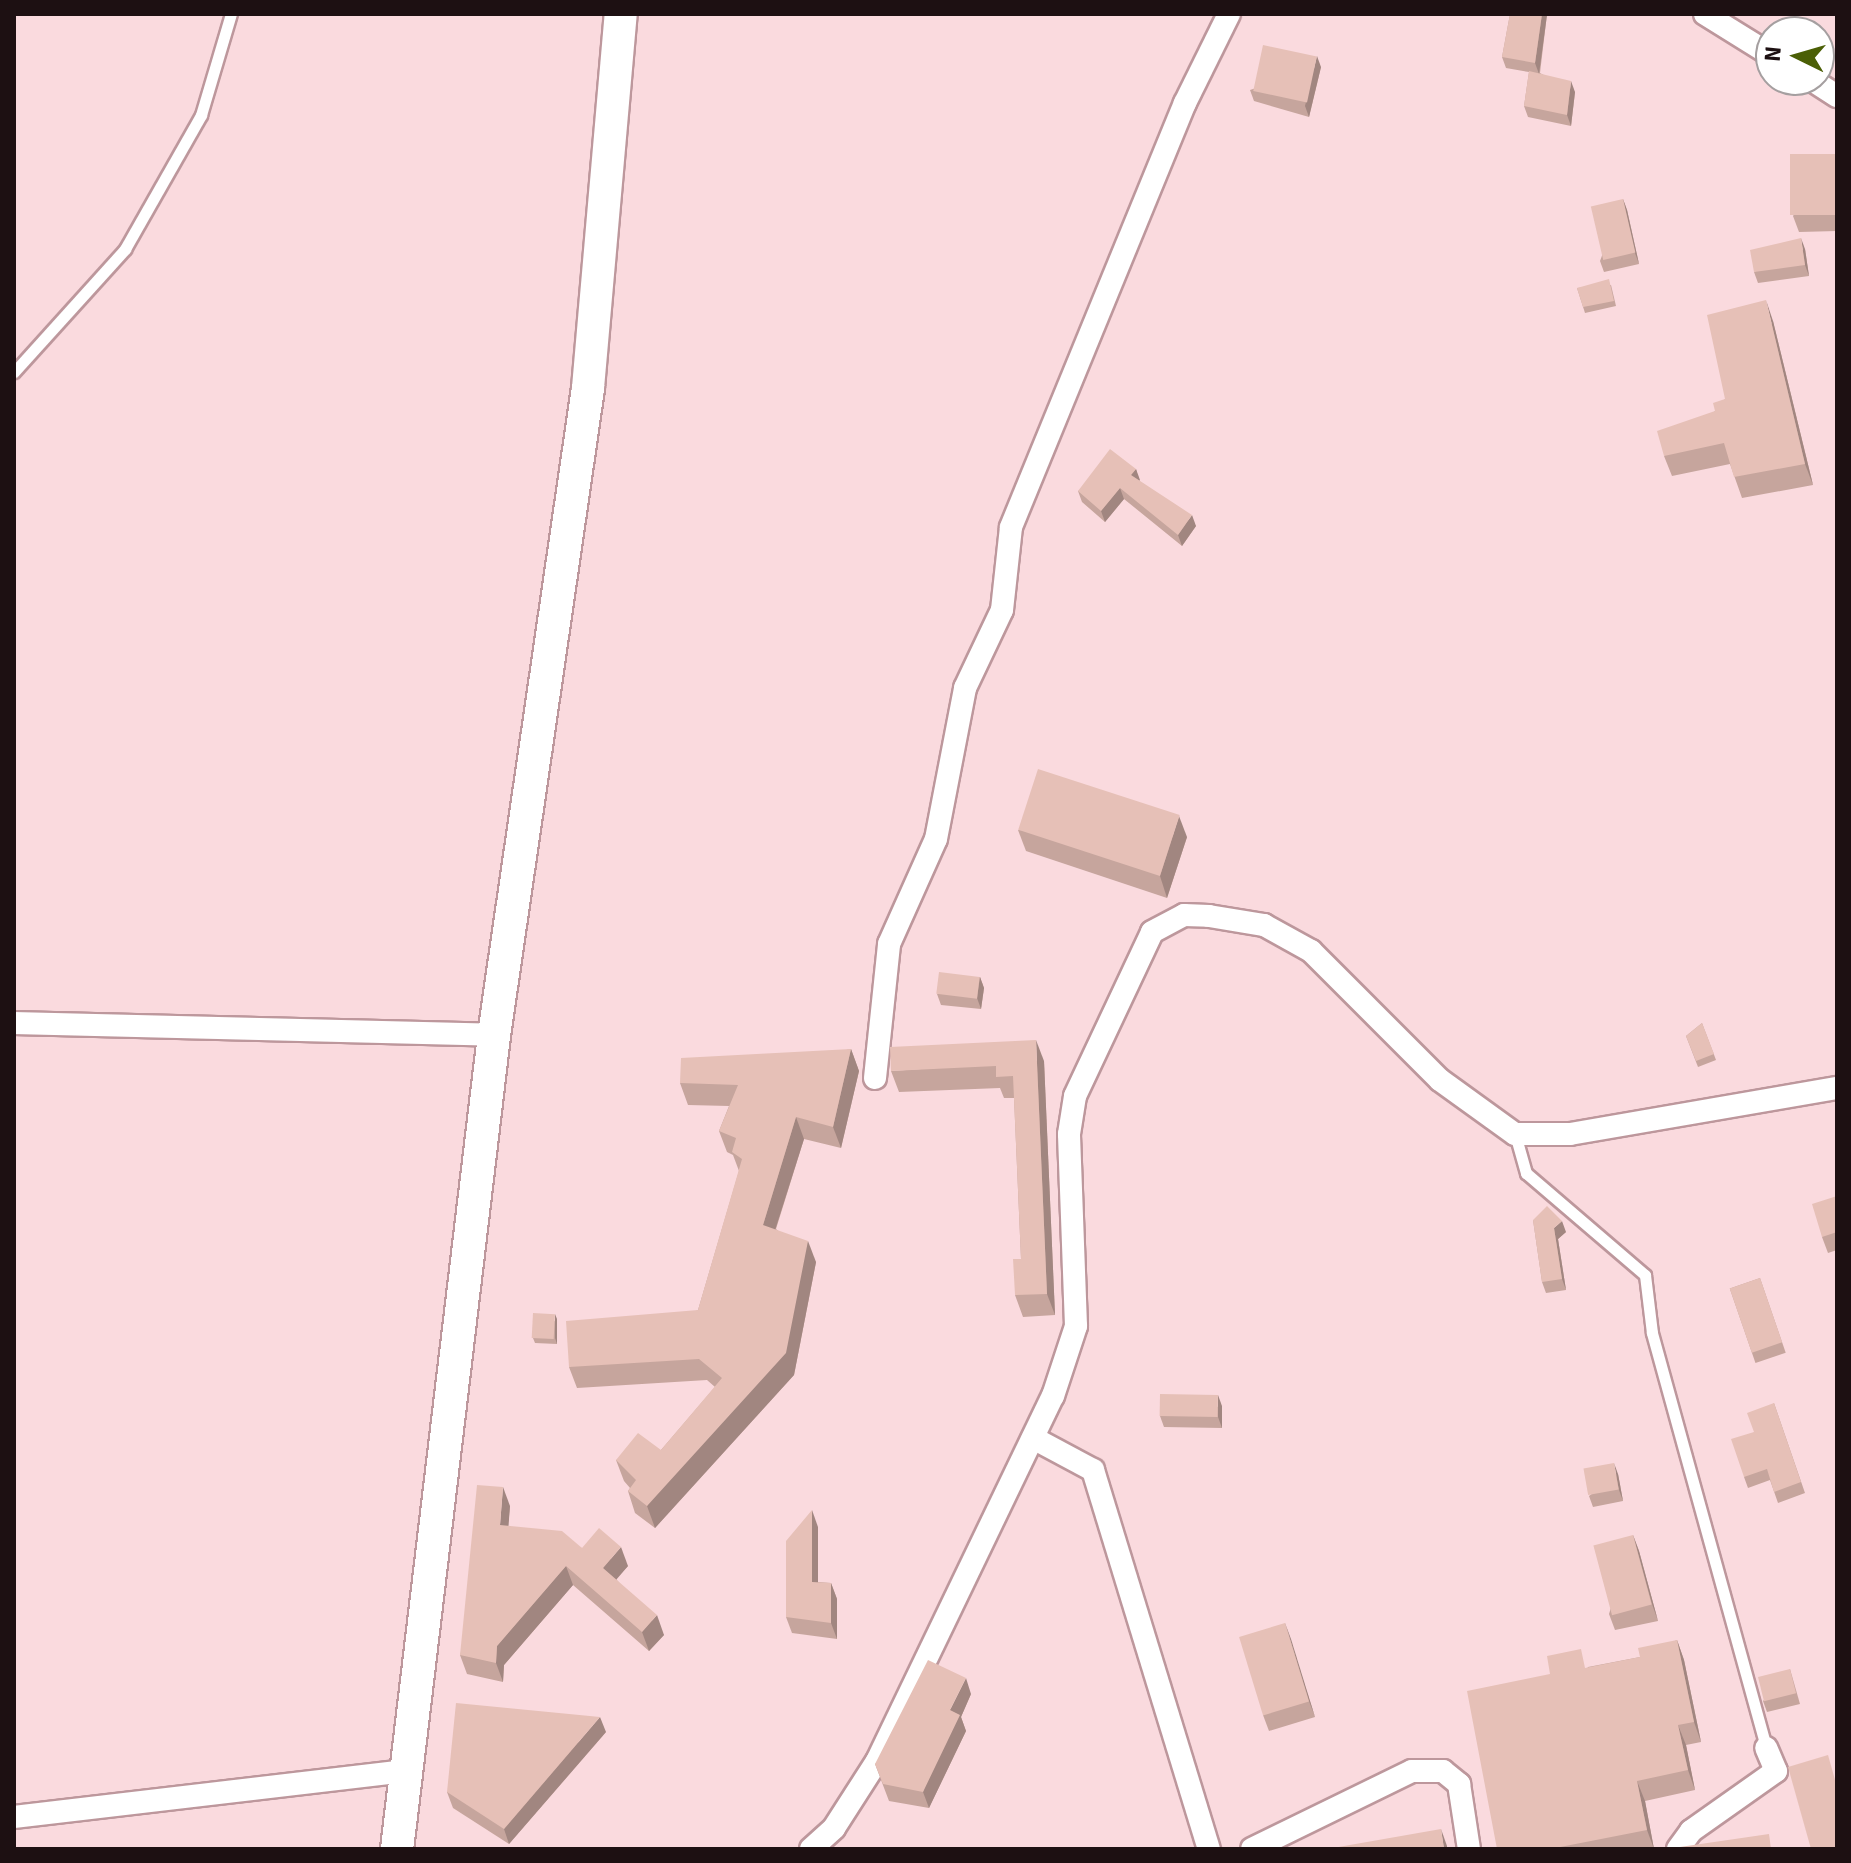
<!DOCTYPE html>
<html>
<head>
<meta charset="utf-8">
<style>
	body { margin:0 }
	#map { position:relative; width:1851px; height:1863px; overflow:hidden; background:#fadade; font-family:Signika,sans-serif }
	div>[style] { position:absolute }
	.roads { filter:drop-shadow(2px 0 #bd979c) drop-shadow(-2px 0 #bd979c) drop-shadow(0 2px #bd979c) drop-shadow(0 -2px #bd979c) }
	.lane>* { height:11px; margin:-5.5px; padding:0 5.5px; transform-origin:5.5px; border-radius:5.5px; background:#fff }
	.street>* { height:22px; margin:-11px; padding:0 11px; transform-origin:11px; border-radius:11px; background:#fff }
	.secondary>* { height:32px; margin:-16px; padding:0 16px; transform-origin:16px; border-radius:16px; background:#fff }
	.wall>* { inset:0; background:#c6a59d; transform-origin:0 0 }
	.shaded-wall>* { inset:0; background:#a18680 }
	.building>* { inset:0; background:#e6c0b7; transform-origin:0 0 }
	span { translate:-50% -50%; white-space:nowrap; text-align:center; line-height:1.15; -webkit-text-stroke:7px #fff; paint-order:stroke }
	.frame { position:absolute; inset:0; border:16px solid #1d1012; pointer-events:none }
	.north { position:absolute; left:1755px; top:16px; width:80px; height:80px; box-sizing:border-box; background:#fff; border:2px solid #a59fa0; border-radius:50%; rotate:275deg; font-size:22px; font-weight:700; line-height:32px; text-align:center; color:#1d1012 }
	.north::after { content:''; display:block; margin:auto; width:28px; height:36px; background:#4b5f06; clip-path:polygon(50% 0,100% 100%,50% 72%,0 100%) }
</style>
</head>
<body>
<div id="map">
	<div class="roads">
		<div class="lane">
			<div style="left:14px;top:372px;width:166px;rotate:-47.9deg"></div>
			<div style="left:125px;top:249px;width:154px;rotate:-60.4deg"></div>
			<div style="left:201px;top:115px;width:105px;rotate:-73.5deg"></div>
			<div style="left:1515px;top:1134px;width:41px;rotate:74.2deg"></div>
			<div style="left:1526px;top:1173px;width:157px;rotate:40.6deg"></div>
			<div style="left:1645px;top:1275px;width:58px;rotate:83.1deg"></div>
			<div style="left:1652px;top:1333px;width:430px;rotate:74.6deg"></div>
		</div>
		<div class="street">
			<div style="left:1705px;top:14px;width:78px;rotate:31.8deg"></div>
			<div style="left:1812px;top:80px;width:30px;rotate:33deg"></div>
			<div style="left:14px;top:1023px;width:480px;rotate:1.4deg"></div>
			<div style="left:875px;top:1078px;width:135px;rotate:-84deg"></div>
			<div style="left:889px;top:944px;width:115px;rotate:-65.9deg"></div>
			<div style="left:936px;top:839px;width:154px;rotate:-79.1deg"></div>
			<div style="left:965px;top:688px;width:86px;rotate:-64.6deg"></div>
			<div style="left:1002px;top:610px;width:83px;rotate:-83.8deg"></div>
			<div style="left:1011px;top:527px;width:458px;rotate:-67.7deg"></div>
			<div style="left:1185px;top:103px;width:99px;rotate:-63.7deg"></div>
			<div style="left:1033px;top:1438px;width:68px;rotate:28.1deg"></div>
			<div style="left:1093px;top:1470px;width:396px;rotate:73deg"></div>
			<div style="left:14px;top:1817px;width:396px;rotate:-6.7deg"></div>
			<div style="left:811px;top:1849px;width:31px;rotate:-42deg"></div>
			<div style="left:834px;top:1828px;width:80px;rotate:-57.3deg"></div>
			<div style="left:877px;top:1761px;width:405px;rotate:-64.3deg"></div>
			<div style="left:1053px;top:1396px;width:74px;rotate:-71.8deg"></div>
			<div style="left:1076px;top:1326px;width:192px;rotate:-92.1deg"></div>
			<div style="left:1069px;top:1134px;width:38px;rotate:-81deg"></div>
			<div style="left:1075px;top:1096px;width:181px;rotate:-64.8deg"></div>
			<div style="left:1152px;top:932px;width:36px;rotate:-28deg"></div>
			<div style="left:1184px;top:915px;width:25px;rotate:2deg"></div>
			<div style="left:1209px;top:916px;width:56px;rotate:9.3deg"></div>
			<div style="left:1264px;top:925px;width:54px;rotate:29deg"></div>
			<div style="left:1311px;top:951px;width:182px;rotate:45deg"></div>
			<div style="left:1440px;top:1080px;width:92px;rotate:35.8deg"></div>
			<div style="left:1515px;top:1134px;width:55px"></div>
			<div style="left:1570px;top:1134px;width:271px;rotate:-9.8deg"></div>
			<div style="left:1252px;top:1849px;width:178px;rotate:-26deg"></div>
			<div style="left:1412px;top:1771px;width:31px"></div>
			<div style="left:1443px;top:1771px;width:21px;rotate:39deg"></div>
			<div style="left:1459px;top:1784px;width:66px;rotate:81.3deg"></div>
			<div style="left:1678px;top:1849px;width:22px;rotate:-54deg"></div>
			<div style="left:1691px;top:1831px;width:104px;rotate:-35.2deg"></div>
			<div style="left:1776px;top:1771px;width:25px;rotate:-113deg"></div>
		</div>
		<div class="secondary">
			<div style="left:397px;top:1849px;width:820px;rotate:-83.2deg"></div>
			<div style="left:494px;top:1035px;width:654px;rotate:-81.73deg"></div>
			<div style="left:588px;top:388px;width:375px;rotate:-85deg"></div>
		</div>
	</div>
	<div class="wall">
		<div style="clip-path:polygon(1510px 14px,1547px 14px,1540px 73px,1575px 92px,1571px 126px,1528px 117px,1524px 106px,1529px 72px,1506px 68px,1502px 57px)"></div>
		<div style="clip-path:polygon(1321px 67px,1309px 117px,1254px 101px,1250px 90px)"></div>
		<div style="clip-path:polygon(1837px 154px,1837px 231px,1799px 232px,1793px 216px)"></div>
		<div style="clip-path:polygon(1623px 199px,1627px 210px,1639px 264px,1604px 272px,1600px 261px)"></div>
		<div style="clip-path:polygon(1805px 249px,1809px 276px,1758px 283px,1754px 272px)"></div>
		<div style="clip-path:polygon(1611px 285px,1616px 306px,1585px 313px,1577px 288px)"></div>
		<div style="clip-path:polygon(1773px 321px,1813px 485px,1742px 498px,1730px 464px,1672px 476px,1664px 456px,1715px 411px,1725px 399px)"></div>
		<div style="clip-path:polygon(1136px 469px,1139px 481px,1196px 526px,1182px 546px,1124px 499px,1105px 522px,1082px 502px,1078px 491px)"></div>
		<div style="clip-path:polygon(1018px 830px,1187px 837px,1167px 898px,1026px 851px)"></div>
		<div style="clip-path:polygon(980px 977px,984px 988px,981px 1009px,941px 1005px,937px 994px)"></div>
		<div style="clip-path:polygon(1702px 1023px,1716px 1060px,1698px 1067px,1686px 1036px)"></div>
		<div style="clip-path:polygon(851px 1049px,859px 1071px,841px 1148px,804px 1139px,776px 1229px,816px 1262px,794px 1375px,655px 1528px,635px 1513px,628px 1491px,630px 1488px,624px 1481px,616px 1460px,661px 1450px,715px 1387px,707px 1380px,577px 1388px,569px 1367px,698px 1310px,739px 1171px,733px 1155px,727px 1152px,719px 1131px,729px 1106px,688px 1105px,680px 1083px)"></div>
		<div style="clip-path:polygon(1044px 1061px,1055px 1315px,1023px 1317px,1015px 1295px,1021px 1259px,1014px 1098px,1004px 1098px,1000px 1088px,899px 1092px,891px 1071px)"></div>
		<div style="clip-path:polygon(1837px 1196px,1837px 1250px,1828px 1253px,1822px 1237px)"></div>
		<div style="clip-path:polygon(1533px 1220px,1566px 1232px,1558px 1239px,1566px 1290px,1546px 1293px,1542px 1282px)"></div>
		<div style="left:1760px;top:1278px;width:79px;height:32px;rotate:71deg"></div>
		<div style="clip-path:polygon(557px 1319px,557px 1344px,535px 1343px,533px 1338px)"></div>
		<div style="clip-path:polygon(1774px 1403px,1805px 1493px,1778px 1503px,1770px 1480px,1748px 1488px,1744px 1477px,1754px 1432px)"></div>
		<div style="clip-path:polygon(1222px 1406px,1222px 1428px,1164px 1427px,1160px 1416px)"></div>
		<div style="clip-path:polygon(1618px 1474px,1623px 1501px,1593px 1507px,1589px 1496px)"></div>
		<div style="clip-path:polygon(510px 1506px,508px 1526px,582px 1548px,628px 1566px,616px 1579px,664px 1635px,649px 1651px,573px 1585px,504px 1665px,503px 1682px,467px 1674px,460px 1655px)"></div>
		<div style="clip-path:polygon(818px 1527px,818px 1582px,831px 1583px,837px 1599px,837px 1639px,792px 1633px,786px 1617px)"></div>
		<div style="clip-path:polygon(1633px 1535px,1639px 1551px,1658px 1621px,1615px 1630px,1609px 1614px)"></div>
		<div style="clip-path:polygon(1285px 1623px,1315px 1717px,1269px 1731px,1263px 1715px)"></div>
		<div style="clip-path:polygon(1677px 1640px,1684px 1660px,1701px 1742px,1686px 1745px,1695px 1790px,1645px 1801px,1654px 1849px,1497px 1849px,1588px 1667px,1640px 1657px)"></div>
		<div style="clip-path:polygon(1790px 1669px,1800px 1704px,1767px 1712px,1763px 1701px)"></div>
		<div style="clip-path:polygon(971px 1694px,961px 1717px,966px 1731px,929px 1808px,889px 1801px,875px 1764px)"></div>
		<div style="clip-path:polygon(606px 1732px,509px 1844px,453px 1808px,447px 1792px)"></div>
	</div>
	<div class="shaded-wall">
		<div style="clip-path:polygon(1542px 14px,1547px 15px,1539px 74px,1535px 63px)"></div>
		<div style="clip-path:polygon(1317px 56px,1321px 67px,1309px 117px,1305px 106px)"></div>
		<div style="clip-path:polygon(1571px 81px,1575px 92px,1571px 126px,1567px 115px)"></div>
		<div style="clip-path:polygon(1623px 199px,1627px 210px,1639px 264px,1635px 253px)"></div>
		<div style="clip-path:polygon(1801px 238px,1805px 249px,1809px 276px,1805px 265px)"></div>
		<div style="clip-path:polygon(1766px 300px,1773px 321px,1813px 485px,1805px 464px)"></div>
		<div style="clip-path:polygon(1136px 469px,1140px 480px,1135px 486px,1131px 475px)"></div>
		<div style="clip-path:polygon(1120px 488px,1124px 499px,1105px 522px,1101px 511px)"></div>
		<div style="clip-path:polygon(1192px 515px,1196px 526px,1182px 546px,1178px 535px)"></div>
		<div style="clip-path:polygon(1179px 816px,1187px 837px,1167px 898px,1160px 876px)"></div>
		<div style="clip-path:polygon(980px 977px,984px 988px,981px 1009px,977px 998px)"></div>
		<div style="clip-path:polygon(1036px 1040px,1044px 1061px,1055px 1315px,1047px 1294px)"></div>
		<div style="clip-path:polygon(851px 1049px,859px 1071px,841px 1148px,833px 1127px)"></div>
		<div style="clip-path:polygon(796px 1117px,804px 1139px,770px 1246px,763px 1225px)"></div>
		<div style="clip-path:polygon(1562px 1221px,1566px 1232px,1558px 1239px,1566px 1290px,1562px 1279px,1554px 1228px)"></div>
		<div style="clip-path:polygon(808px 1241px,816px 1262px,794px 1375px,655px 1528px,647px 1506px)"></div>
		<div style="clip-path:polygon(555px 1314px,557px 1319px,557px 1344px,555px 1338px)"></div>
		<div style="clip-path:polygon(1218px 1395px,1222px 1406px,1222px 1428px,1218px 1417px)"></div>
		<div style="clip-path:polygon(1614px 1463px,1618px 1474px,1623px 1501px,1619px 1490px)"></div>
		<div style="clip-path:polygon(503px 1487px,510px 1506px,507px 1545px,500px 1525px)"></div>
		<div style="clip-path:polygon(812px 1510px,818px 1527px,818px 1598px,812px 1582px)"></div>
		<div style="clip-path:polygon(1633px 1535px,1639px 1551px,1658px 1621px,1652px 1604px)"></div>
		<div style="clip-path:polygon(621px 1547px,628px 1566px,610px 1587px,603px 1568px)"></div>
		<div style="clip-path:polygon(566px 1566px,573px 1585px,504px 1665px,503px 1682px,496px 1663px,497px 1646px)"></div>
		<div style="clip-path:polygon(831px 1583px,837px 1599px,837px 1639px,831px 1623px)"></div>
		<div style="clip-path:polygon(657px 1615px,664px 1635px,649px 1651px,642px 1632px)"></div>
		<div style="clip-path:polygon(1285px 1623px,1291px 1639px,1315px 1717px,1309px 1701px)"></div>
		<div style="clip-path:polygon(1677px 1640px,1684px 1660px,1701px 1742px,1694px 1722px)"></div>
		<div style="clip-path:polygon(966px 1678px,971px 1694px,961px 1717px,966px 1731px,929px 1808px,923px 1792px,950px 1710px)"></div>
		<div style="clip-path:polygon(600px 1717px,606px 1732px,509px 1844px,504px 1829px)"></div>
		<div style="clip-path:polygon(1678px 1725px,1686px 1745px,1695px 1790px,1688px 1770px)"></div>
		<div style="clip-path:polygon(1637px 1781px,1645px 1801px,1654px 1849px,1647px 1830px)"></div>
		<div style="clip-path:polygon(1441px 1829px,1447px 1846px,1447px 1849px,1444px 1849px)"></div>
	</div>
	<div class="building">
		<div style="clip-path:polygon(1510px 14px,1542px 14px,1535px 63px,1502px 57px)"></div>
		<div style="left:1263px;top:45px;width:55px;height:47px;rotate:12deg"></div>
		<div style="clip-path:polygon(1529px 71px,1571px 81px,1567px 115px,1524px 106px)"></div>
		<div style="left:1837px;top:154px;width:61px;height:47px;rotate:90deg"></div>
		<div style="left:1623px;top:199px;width:55px;height:33px;rotate:77deg"></div>
		<div style="clip-path:polygon(1801px 238px,1805px 265px,1754px 272px,1750px 250px)"></div>
		<div style="clip-path:polygon(1609px 279px,1614px 301px,1583px 307px,1577px 288px)"></div>
		<div style="clip-path:polygon(1766px 300px,1805px 464px,1734px 477px,1724px 443px,1664px 456px,1657px 431px,1715px 411px,1713px 403px,1725px 399px,1707px 315px)"></div>
		<div style="clip-path:polygon(1110px 449px,1136px 469px,1131px 475px,1192px 515px,1178px 535px,1120px 488px,1101px 511px,1078px 491px)"></div>
		<div style="left:1038px;top:769px;width:149px;height:64px;rotate:18deg"></div>
		<div style="left:939px;top:972px;width:41px;height:22px;rotate:7deg"></div>
		<div style="clip-path:polygon(1702px 1023px,1714px 1054px,1696px 1061px,1686px 1036px)"></div>
		<div style="clip-path:polygon(1036px 1040px,1047px 1294px,1015px 1295px,1013px 1259px,1021px 1259px,1013px 1076px,996px 1077px,996px 1066px,891px 1071px,890px 1047px)"></div>
		<div style="clip-path:polygon(851px 1049px,833px 1127px,796px 1117px,763px 1225px,808px 1241px,786px 1353px,647px 1506px,628px 1491px,636px 1480px,616px 1460px,638px 1433px,661px 1450px,722px 1378px,699px 1359px,569px 1367px,566px 1321px,698px 1310px,742px 1159px,732px 1152px,736px 1138px,719px 1131px,738px 1085px,680px 1083px,681px 1058px)"></div>
		<div style="clip-path:polygon(1837px 1196px,1837px 1232px,1822px 1237px,1812px 1204px)"></div>
		<div style="clip-path:polygon(1547px 1206px,1562px 1221px,1554px 1228px,1562px 1279px,1542px 1282px,1533px 1220px)"></div>
		<div style="left:1760px;top:1278px;width:68px;height:32px;rotate:71deg"></div>
		<div style="left:533px;top:1313px;width:22px;height:25px;rotate:3deg"></div>
		<div style="left:1160px;top:1394px;width:58px;height:22px;rotate:1deg"></div>
		<div style="clip-path:polygon(1774px 1403px,1801px 1482px,1774px 1492px,1767px 1469px,1744px 1477px,1731px 1439px,1754px 1432px,1747px 1413px)"></div>
		<div style="left:1614px;top:1463px;width:27px;height:31px;rotate:80deg"></div>
		<div style="clip-path:polygon(477px 1485px,503px 1487px,500px 1525px,562px 1531px,582px 1548px,599px 1528px,621px 1547px,603px 1568px,657px 1615px,642px 1632px,566px 1566px,497px 1646px,496px 1663px,460px 1655px)"></div>
		<div style="clip-path:polygon(812px 1510px,812px 1582px,831px 1583px,831px 1623px,786px 1617px,786px 1541px)"></div>
		<div style="left:1633px;top:1535px;width:72px;height:41px;rotate:75deg"></div>
		<div style="left:1285px;top:1623px;width:82px;height:48px;rotate:73deg"></div>
		<div style="clip-path:polygon(1677px 1640px,1694px 1722px,1678px 1725px,1688px 1770px,1637px 1781px,1647px 1830px,1550px 1849px,1497px 1849px,1467px 1691px,1550px 1674px,1547px 1656px,1581px 1649px,1585px 1668px,1640px 1657px,1638px 1648px)"></div>
		<div style="clip-path:polygon(928px 1660px,966px 1678px,950px 1710px,960px 1715px,923px 1792px,883px 1784px,875px 1764px)"></div>
		<div style="left:1790px;top:1669px;width:25px;height:33px;rotate:76deg"></div>
		<div style="clip-path:polygon(456px 1703px,600px 1717px,504px 1829px,447px 1792px)"></div>
		<div style="clip-path:polygon(1828px 1755px,1837px 1787px,1837px 1849px,1811px 1849px,1788px 1767px)"></div>
		<div style="clip-path:polygon(1441px 1829px,1444px 1849px,1327px 1849px)"></div>
		<div style="clip-path:polygon(1769px 1834px,1771px 1849px,1673px 1849px,1673px 1848px)"></div>
	</div>
	<div class="frame"></div>
	<div class="north">N</div>
</div>
</body>
</html>
